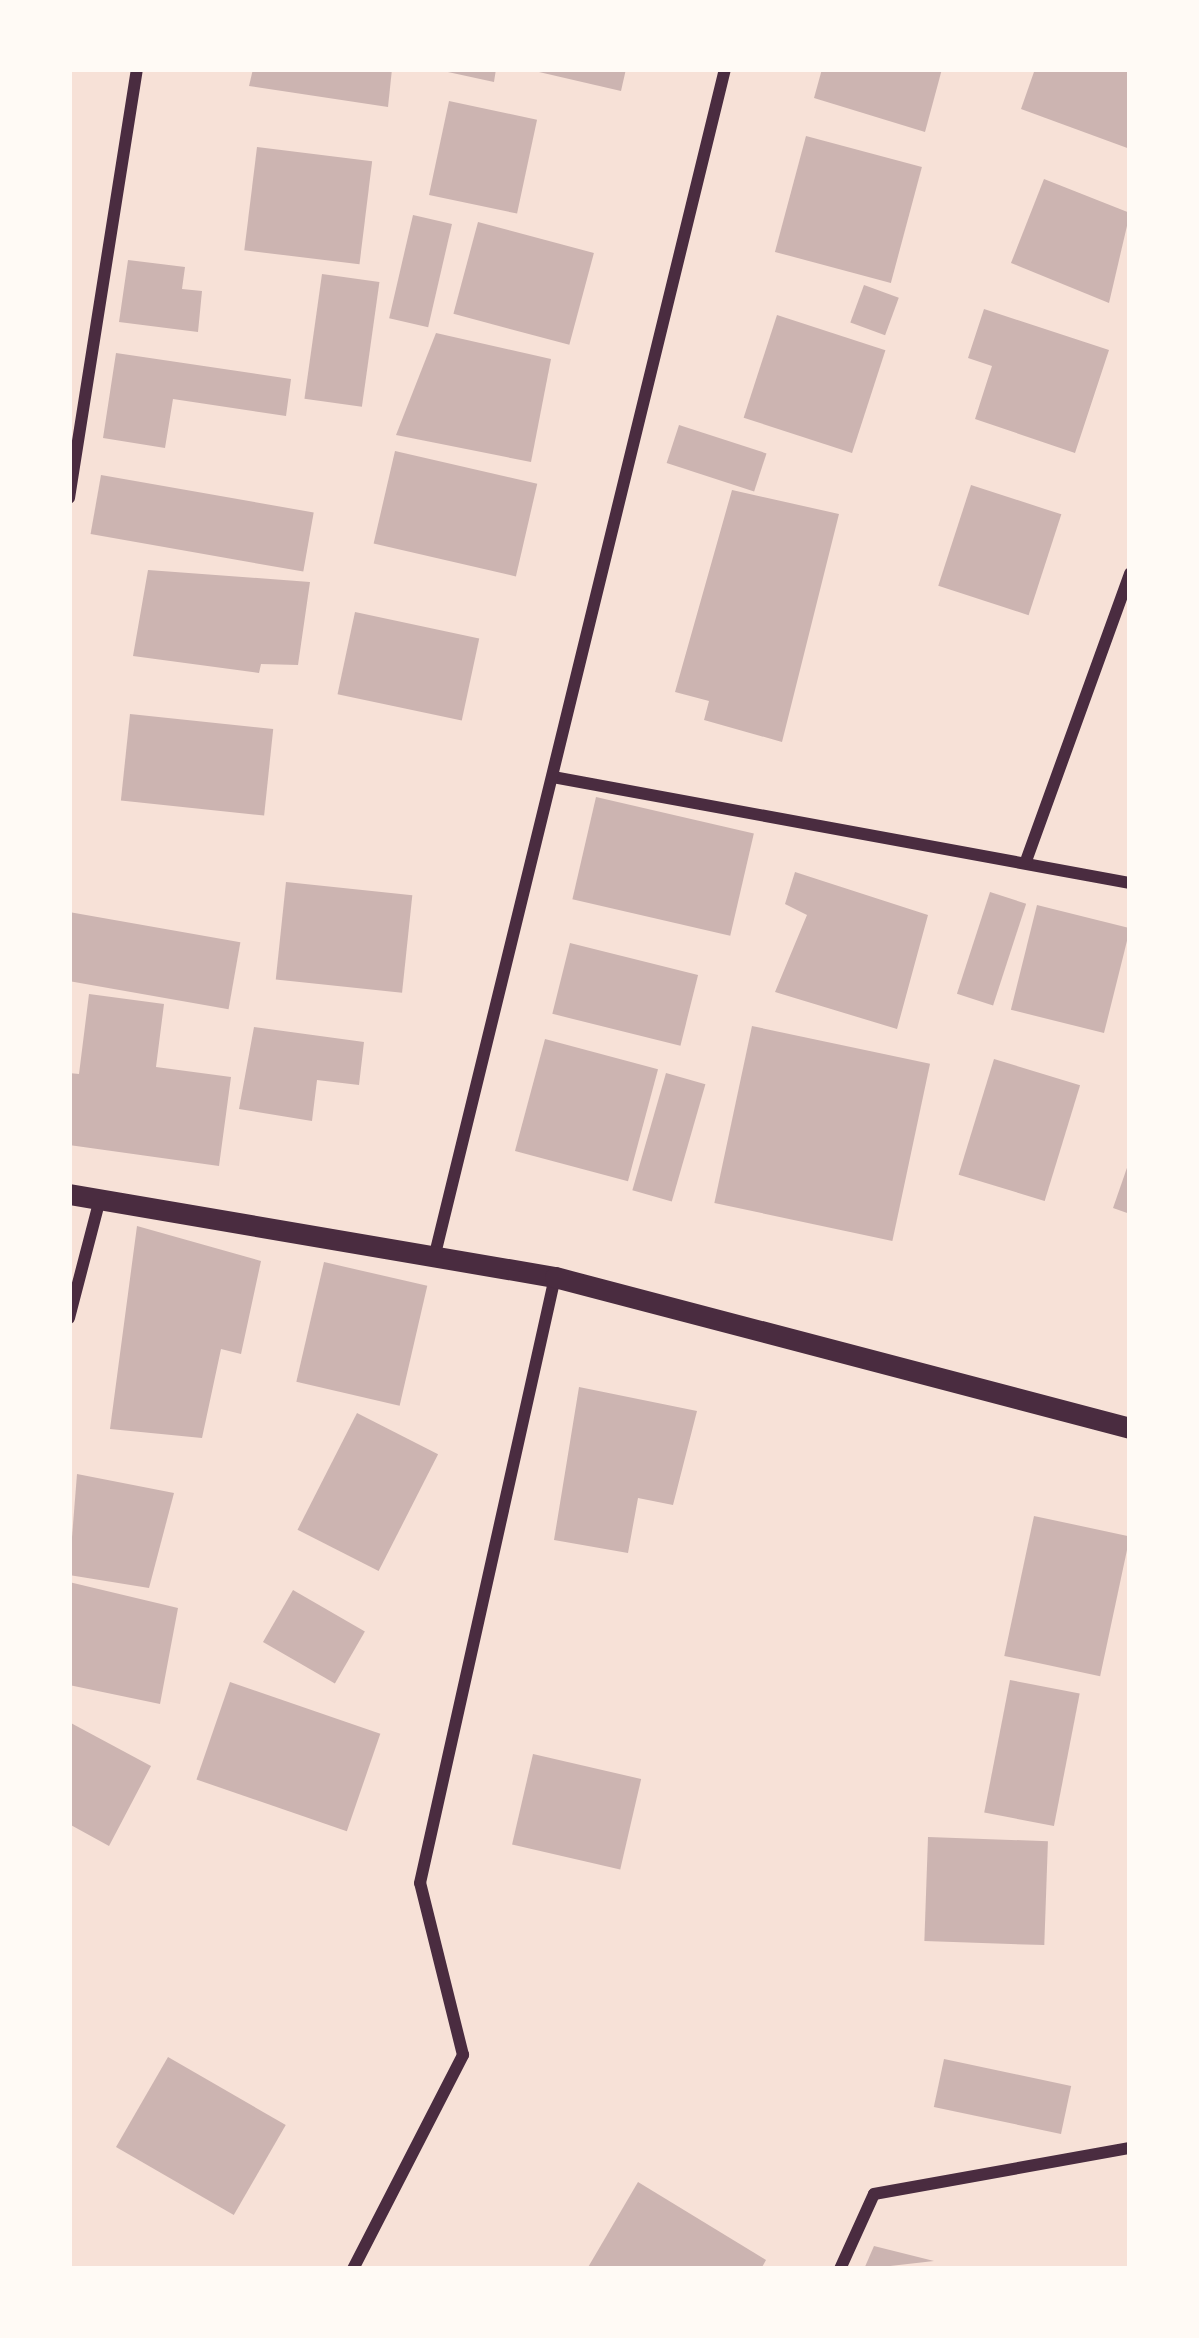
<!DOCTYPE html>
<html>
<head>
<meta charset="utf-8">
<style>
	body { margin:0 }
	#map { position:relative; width:1199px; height:2338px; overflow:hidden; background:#f7e1d7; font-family:Barlow,sans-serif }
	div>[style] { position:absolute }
	.building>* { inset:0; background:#ccb4b1; transform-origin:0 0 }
	.minor>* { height:12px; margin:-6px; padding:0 6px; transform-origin:6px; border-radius:6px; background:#4a2c40 }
	.tertiary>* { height:21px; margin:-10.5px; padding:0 10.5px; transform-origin:10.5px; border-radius:10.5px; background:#4a2c40 }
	span { translate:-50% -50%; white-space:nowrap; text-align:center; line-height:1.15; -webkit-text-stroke:12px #fffaf5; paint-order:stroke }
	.frame { position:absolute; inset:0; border:72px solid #fffaf5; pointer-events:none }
</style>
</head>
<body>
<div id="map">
	<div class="building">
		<div style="clip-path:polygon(253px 69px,392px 69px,388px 107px,249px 86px)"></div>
		<div style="clip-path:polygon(434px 69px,496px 69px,494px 82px)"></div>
		<div style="clip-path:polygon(526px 69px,626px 69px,621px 91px)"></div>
		<div style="clip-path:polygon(822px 69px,942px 69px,925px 132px,814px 98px)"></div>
		<div style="clip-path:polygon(1035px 69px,1130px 69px,1130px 149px,1021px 109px)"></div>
		<div style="left:449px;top:101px;width:90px;height:96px;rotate:12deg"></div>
		<div style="left:806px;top:136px;width:120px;height:120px;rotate:15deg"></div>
		<div style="left:257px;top:147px;width:116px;height:104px;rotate:7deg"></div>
		<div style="clip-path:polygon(1044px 179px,1130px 213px,1109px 303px,1011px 263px)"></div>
		<div style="left:413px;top:215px;width:40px;height:106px;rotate:13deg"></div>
		<div style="left:478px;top:222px;width:120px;height:95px;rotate:15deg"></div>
		<div style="clip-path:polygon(128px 260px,185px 267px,182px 289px,202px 291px,198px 332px,119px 322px)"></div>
		<div style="left:322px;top:274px;width:58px;height:126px;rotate:8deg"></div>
		<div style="left:864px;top:285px;width:37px;height:40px;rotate:20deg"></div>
		<div style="clip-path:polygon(984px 309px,1109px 350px,1075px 453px,975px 419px,992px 366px,968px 358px)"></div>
		<div style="left:777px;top:315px;width:114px;height:108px;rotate:18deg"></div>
		<div style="clip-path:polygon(436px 333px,551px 359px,531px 462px,396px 435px)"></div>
		<div style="clip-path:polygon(116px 353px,291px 379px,286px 416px,173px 399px,165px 448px,103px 438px)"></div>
		<div style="left:679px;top:425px;width:92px;height:40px;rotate:18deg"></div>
		<div style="left:395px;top:451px;width:146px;height:95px;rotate:13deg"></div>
		<div style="left:101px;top:475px;width:216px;height:60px;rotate:10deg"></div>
		<div style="left:971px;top:485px;width:95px;height:106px;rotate:18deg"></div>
		<div style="clip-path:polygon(732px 490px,839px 514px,782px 742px,704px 720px,709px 701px,675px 692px)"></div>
		<div style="clip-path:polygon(148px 570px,310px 582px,298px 665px,261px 664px,259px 673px,133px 656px)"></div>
		<div style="left:355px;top:612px;width:127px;height:84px;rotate:12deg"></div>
		<div style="left:130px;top:714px;width:144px;height:87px;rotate:6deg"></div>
		<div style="left:596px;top:797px;width:162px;height:105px;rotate:13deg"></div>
		<div style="clip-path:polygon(795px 872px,928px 915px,897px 1029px,775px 992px,807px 915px,785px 904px)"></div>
		<div style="left:286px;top:882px;width:127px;height:98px;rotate:6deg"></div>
		<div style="left:990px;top:892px;width:38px;height:107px;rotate:18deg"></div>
		<div style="left:1037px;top:905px;width:96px;height:108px;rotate:14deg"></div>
		<div style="left:69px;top:912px;width:174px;height:68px;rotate:10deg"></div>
		<div style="left:570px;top:943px;width:132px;height:73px;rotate:14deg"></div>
		<div style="clip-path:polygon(89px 994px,164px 1004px,156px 1067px,231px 1077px,219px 1166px,69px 1145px,69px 1073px,79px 1074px)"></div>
		<div style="left:752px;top:1026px;width:182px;height:181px;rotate:12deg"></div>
		<div style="clip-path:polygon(254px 1027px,364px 1042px,359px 1085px,317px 1080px,312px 1121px,239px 1109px)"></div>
		<div style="left:545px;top:1039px;width:117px;height:116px;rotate:15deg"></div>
		<div style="left:994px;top:1059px;width:90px;height:121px;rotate:17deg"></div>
		<div style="left:666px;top:1073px;width:41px;height:122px;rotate:16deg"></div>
		<div style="clip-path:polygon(1129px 1162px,1130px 1162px,1130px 1214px,1113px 1208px)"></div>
		<div style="clip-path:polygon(137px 1226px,261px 1261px,241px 1354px,221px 1349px,202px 1438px,110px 1429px)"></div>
		<div style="left:324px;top:1262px;width:106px;height:123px;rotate:13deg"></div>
		<div style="clip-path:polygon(579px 1387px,697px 1411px,673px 1505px,638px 1498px,628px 1553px,554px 1540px)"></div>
		<div style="left:357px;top:1413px;width:91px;height:131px;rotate:27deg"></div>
		<div style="clip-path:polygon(77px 1474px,174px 1493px,149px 1588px,69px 1575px)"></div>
		<div style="left:1034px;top:1516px;width:98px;height:143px;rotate:12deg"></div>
		<div style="clip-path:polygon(69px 1582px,178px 1608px,160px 1704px,69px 1685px)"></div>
		<div style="left:293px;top:1590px;width:83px;height:60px;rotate:30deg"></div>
		<div style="left:1010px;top:1680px;width:71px;height:135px;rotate:11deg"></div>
		<div style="left:230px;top:1682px;width:159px;height:103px;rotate:19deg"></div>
		<div style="clip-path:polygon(69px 1722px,151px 1766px,109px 1846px,69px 1824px)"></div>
		<div style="left:533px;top:1754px;width:111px;height:93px;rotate:13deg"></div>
		<div style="left:928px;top:1837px;width:120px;height:104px;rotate:2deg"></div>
		<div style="left:168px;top:2057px;width:136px;height:104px;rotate:30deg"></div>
		<div style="left:944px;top:2059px;width:130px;height:49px;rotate:12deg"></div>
		<div style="clip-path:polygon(638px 2182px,766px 2260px,761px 2269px,587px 2269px)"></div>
		<div style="clip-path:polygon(874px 2246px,934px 2261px,864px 2269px)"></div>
	</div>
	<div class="minor">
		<div style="left:69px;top:498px;width:434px;rotate:-81deg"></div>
		<div style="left:553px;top:777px;width:587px;rotate:10.41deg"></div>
		<div style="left:1026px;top:861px;width:306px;rotate:-70.1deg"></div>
		<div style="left:435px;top:1254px;width:1220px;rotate:-76.25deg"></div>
		<div style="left:69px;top:1318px;width:123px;rotate:-75.4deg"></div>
		<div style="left:353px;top:2269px;width:241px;rotate:-62.8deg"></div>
		<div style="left:463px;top:2055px;width:177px;rotate:-104deg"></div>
		<div style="left:420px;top:1883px;width:621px;rotate:-77.44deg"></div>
		<div style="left:840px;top:2269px;width:82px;rotate:-65.6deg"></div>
		<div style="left:874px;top:2194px;width:260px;rotate:-10.2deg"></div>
	</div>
	<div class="tertiary">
		<div style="left:69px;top:1194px;width:493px;rotate:9.7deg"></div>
		<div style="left:555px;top:1277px;width:594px;rotate:14.71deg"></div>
	</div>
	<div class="frame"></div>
</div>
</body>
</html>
